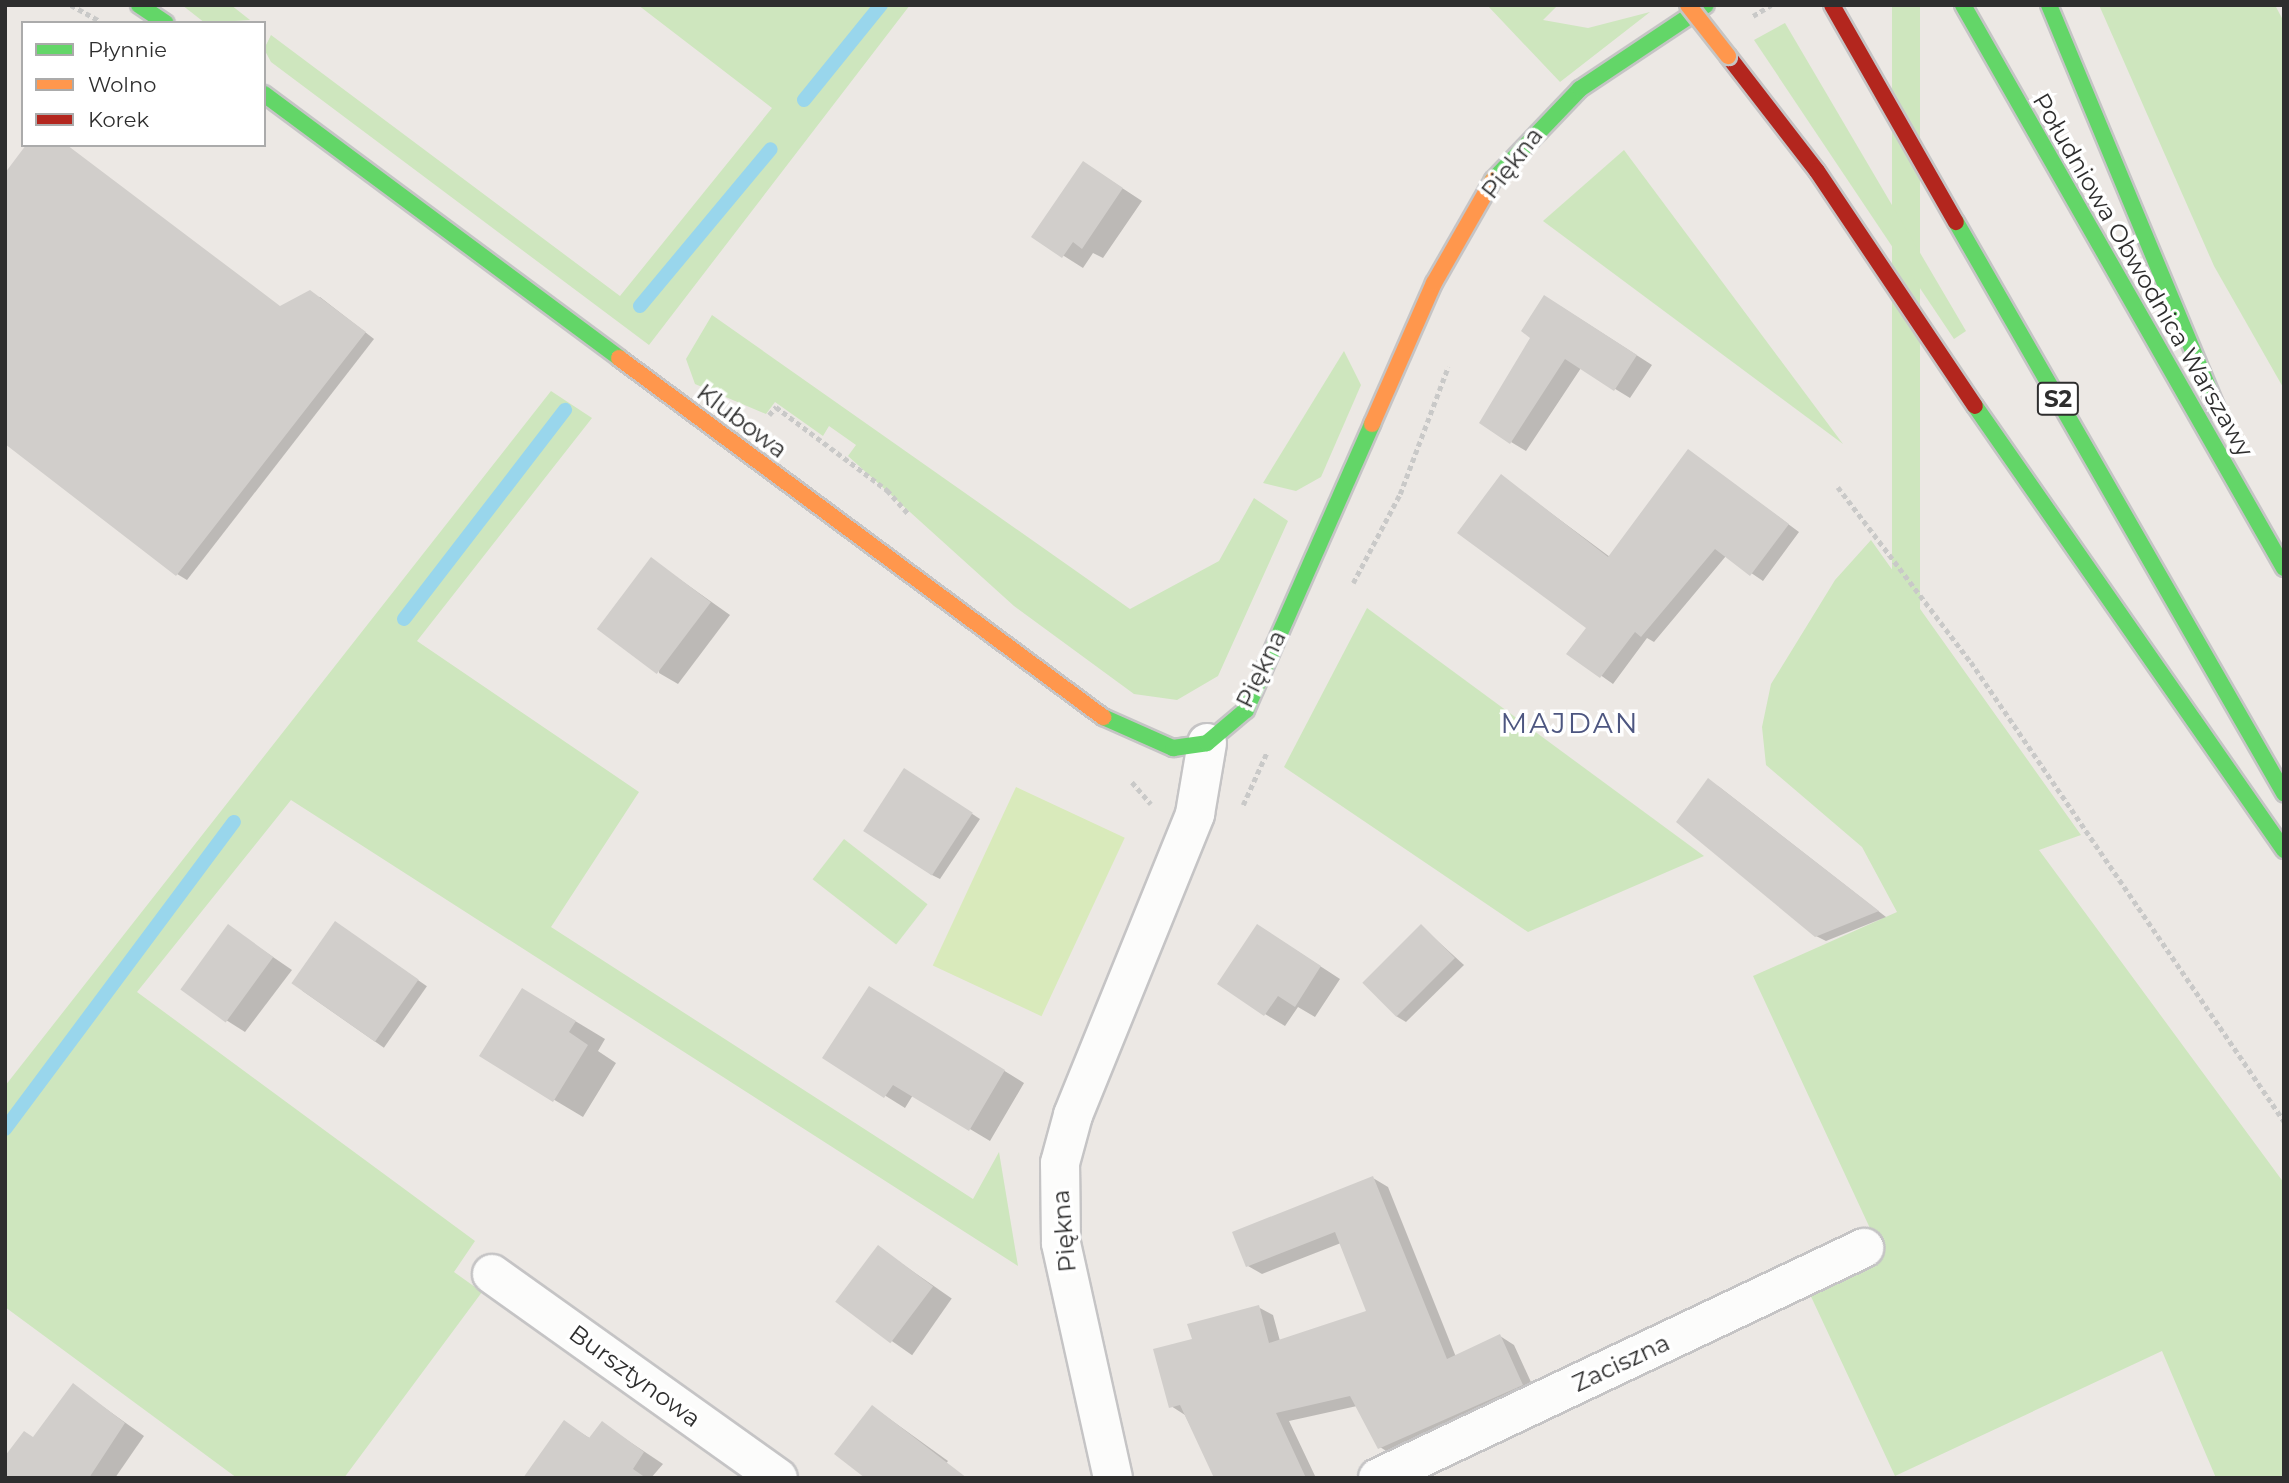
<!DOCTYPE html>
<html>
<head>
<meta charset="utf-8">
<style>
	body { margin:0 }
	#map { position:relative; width:2289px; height:1483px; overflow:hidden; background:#ece8e4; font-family:Montserrat,sans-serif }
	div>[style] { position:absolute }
	.green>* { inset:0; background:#cee6be; transform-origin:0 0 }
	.pitch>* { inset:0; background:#d9eabb; transform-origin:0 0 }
	.shadow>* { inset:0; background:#0003; transform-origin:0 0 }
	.stream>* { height:14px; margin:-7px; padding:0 7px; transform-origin:7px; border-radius:7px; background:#99d6ec }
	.building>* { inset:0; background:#d1cecb; transform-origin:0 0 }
	.path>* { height:4.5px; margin-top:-2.25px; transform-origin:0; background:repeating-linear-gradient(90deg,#c9c9c8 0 5px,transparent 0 8.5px) }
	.roads { filter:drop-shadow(2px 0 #c5c4c5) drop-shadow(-2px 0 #c5c4c5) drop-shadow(0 2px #c5c4c5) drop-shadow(0 -2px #c5c4c5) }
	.street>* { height:38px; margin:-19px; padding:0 19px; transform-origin:19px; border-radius:19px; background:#fcfcfb }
	.fast>* { height:16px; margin:-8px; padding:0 8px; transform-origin:8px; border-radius:8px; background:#63d668 }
	.slow>* { height:16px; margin:-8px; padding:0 8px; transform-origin:8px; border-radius:8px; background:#ff974d }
	.jam>* { height:16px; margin:-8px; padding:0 8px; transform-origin:8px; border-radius:8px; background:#b3261e }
	.bridges { filter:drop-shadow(2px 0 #c6c5c4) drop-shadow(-2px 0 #c6c5c4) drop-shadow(0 2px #c6c5c4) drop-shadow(0 -2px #c6c5c4) }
	.slow-bridge>* { height:16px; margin:-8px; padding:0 8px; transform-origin:8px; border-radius:8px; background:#ff974d }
	span { translate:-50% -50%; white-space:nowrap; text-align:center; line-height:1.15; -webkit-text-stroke:7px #fff; paint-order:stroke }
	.shield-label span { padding:2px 5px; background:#fff; border:2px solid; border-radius:5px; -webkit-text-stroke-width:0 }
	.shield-label { font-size:23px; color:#2e2e2e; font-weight:700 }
	.street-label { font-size:24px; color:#2e2e2e }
	.quarter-label { font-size:28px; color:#4d5680; letter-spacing:2px }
	.frame { position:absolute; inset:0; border:7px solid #2e2e2e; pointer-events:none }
	.legend { position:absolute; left:21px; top:21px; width:245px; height:126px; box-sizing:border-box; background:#fff; border:2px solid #ababab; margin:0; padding:9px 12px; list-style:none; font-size:21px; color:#2e2e2e }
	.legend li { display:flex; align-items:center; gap:14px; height:35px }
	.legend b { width:35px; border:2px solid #ababab }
</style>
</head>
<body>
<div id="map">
	<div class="green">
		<div style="clip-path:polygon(182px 5px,231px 5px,250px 20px,205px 23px)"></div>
		<div style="clip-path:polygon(638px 5px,910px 5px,649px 345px,271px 62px,264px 49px,271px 35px,620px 296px,772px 108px)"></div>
		<div style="clip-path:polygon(1487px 5px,1558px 5px,1543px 20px,1588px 28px,1650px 12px,1560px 82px)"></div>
		<div style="left:1892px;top:5px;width:28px;height:795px"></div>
		<div style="clip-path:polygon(2099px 5px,2275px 5px,2284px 22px,2284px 389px,2214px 266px)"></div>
		<div style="clip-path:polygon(1785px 23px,1966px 331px,1954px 339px,1754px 40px)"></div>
		<div style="clip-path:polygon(1624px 150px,1843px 444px,1543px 221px)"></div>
		<div style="clip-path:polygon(712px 315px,1130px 609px,1219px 561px,1254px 498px,1288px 521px,1218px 676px,1177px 700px,1134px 694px,1014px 606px,848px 456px,856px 445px,829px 426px,823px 436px,775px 402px,766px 414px,695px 384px,686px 359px)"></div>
		<div style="clip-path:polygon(1344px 351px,1361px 385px,1321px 477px,1296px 491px,1263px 483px)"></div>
		<div style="clip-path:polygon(551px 391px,592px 418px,417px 641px,639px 792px,551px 927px,973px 1199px,999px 1152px,1018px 1266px,291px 800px,137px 992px,475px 1241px,454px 1272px,482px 1292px,344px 1478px,237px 1478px,5px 1307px,5px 1086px)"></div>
		<div style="clip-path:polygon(1871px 540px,2081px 835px,2039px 850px,2284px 1183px,2284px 1478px,2216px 1478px,2162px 1351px,1895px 1476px,1807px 1288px,1881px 1252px,1753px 976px,1897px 912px,1862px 847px,1766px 765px,1762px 727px,1771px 684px,1835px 580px)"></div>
		<div style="clip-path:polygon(1367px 608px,1704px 856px,1528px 932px,1284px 767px)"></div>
		<div style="left:844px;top:839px;width:106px;height:51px;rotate:38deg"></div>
	</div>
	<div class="pitch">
		<div style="left:1016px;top:787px;width:120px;height:197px;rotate:25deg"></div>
	</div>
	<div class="shadow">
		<div style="clip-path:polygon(1084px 163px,1142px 201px,1103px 258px,1093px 253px,1083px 268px,1034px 237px)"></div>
		<div style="clip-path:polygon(320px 297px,374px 339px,187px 580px,177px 574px,281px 307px)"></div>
		<div style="clip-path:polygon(1560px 306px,1652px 365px,1630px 398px,1581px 368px,1526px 451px,1511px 442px)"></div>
		<div style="clip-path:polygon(1689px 451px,1799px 532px,1763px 581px,1726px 556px,1654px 642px,1647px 638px,1613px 684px,1569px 653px,1588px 628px,1501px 476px,1610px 557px)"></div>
		<div style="clip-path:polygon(651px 559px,730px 615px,678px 684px,659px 673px)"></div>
		<div style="clip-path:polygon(913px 775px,980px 819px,940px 879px,930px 874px)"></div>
		<div style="clip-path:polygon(1718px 786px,1886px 917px,1826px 941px,1816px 936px)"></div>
		<div style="clip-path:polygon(228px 926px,292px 970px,245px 1032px,226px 1020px)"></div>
		<div style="clip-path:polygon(1421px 926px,1464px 965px,1406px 1022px,1396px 1016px)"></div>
		<div style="left:345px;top:929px;width:100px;height:75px;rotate:35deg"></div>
		<div style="clip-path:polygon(1277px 938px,1340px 979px,1315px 1017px,1298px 1007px,1285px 1026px,1265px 1014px)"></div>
		<div style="clip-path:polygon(890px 1000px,1024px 1083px,990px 1141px,913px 1095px,905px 1108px,825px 1058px)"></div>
		<div style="clip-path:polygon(552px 1007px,605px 1039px,598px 1051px,616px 1063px,583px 1117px,481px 1056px)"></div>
		<div style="clip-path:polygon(1373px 1178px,1388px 1187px,1456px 1357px,1500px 1336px,1514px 1345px,1536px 1393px,1394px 1456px,1380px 1447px,1357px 1406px,1289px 1421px,1316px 1478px,1217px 1478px,1185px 1415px,1171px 1406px,1194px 1340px,1258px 1307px,1273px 1315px,1280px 1341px,1368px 1312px,1341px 1243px,1262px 1274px,1248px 1266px)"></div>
		<div style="left:878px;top:1247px;width:90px;height:69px;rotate:35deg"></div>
		<div style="clip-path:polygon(74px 1386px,144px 1436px,115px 1478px,9px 1478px)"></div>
		<div style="clip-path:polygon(873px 1407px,948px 1461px,934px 1478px)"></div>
		<div style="clip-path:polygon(564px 1422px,591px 1439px,603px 1424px,663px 1464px,651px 1478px,543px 1478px)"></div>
	</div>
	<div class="stream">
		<div style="left:804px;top:100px;width:122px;rotate:-51deg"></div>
		<div style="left:640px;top:306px;width:204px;rotate:-50.2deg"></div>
		<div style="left:404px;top:619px;width:264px;rotate:-52.4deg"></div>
		<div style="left:5px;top:1129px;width:383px;rotate:-53.3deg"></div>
	</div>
	<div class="building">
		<div style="clip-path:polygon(26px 145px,67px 145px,280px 306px,310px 290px,366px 332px,176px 576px,5px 444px,5px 173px)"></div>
		<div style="clip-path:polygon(1083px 161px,1123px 188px,1082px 249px,1073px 242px,1062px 258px,1031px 237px)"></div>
		<div style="clip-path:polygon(1544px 295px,1637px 355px,1614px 391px,1565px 359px,1510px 444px,1479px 423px,1530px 338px,1521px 331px)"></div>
		<div style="clip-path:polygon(1688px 449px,1789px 524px,1750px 576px,1715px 549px,1641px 637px,1635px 632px,1600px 678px,1566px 654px,1586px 628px,1457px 533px,1501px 474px,1608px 557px)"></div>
		<div style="left:651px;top:557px;width:75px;height:90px;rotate:37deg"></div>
		<div style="left:904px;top:768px;width:82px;height:75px;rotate:33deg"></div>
		<div style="clip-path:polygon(1708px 778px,1879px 911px,1815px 937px,1676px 822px)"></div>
		<div style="left:335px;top:921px;width:102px;height:76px;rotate:35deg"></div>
		<div style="left:228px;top:924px;width:56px;height:81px;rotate:36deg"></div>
		<div style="clip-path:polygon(1257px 924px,1321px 966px,1295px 1007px,1278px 996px,1264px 1016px,1217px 984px)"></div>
		<div style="left:1421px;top:924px;width:48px;height:83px;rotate:45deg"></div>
		<div style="clip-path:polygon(869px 986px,1005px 1070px,969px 1131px,893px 1085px,884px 1098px,822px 1058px)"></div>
		<div style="clip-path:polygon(522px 988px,576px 1021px,569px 1032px,588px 1045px,553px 1102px,479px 1056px)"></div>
		<div style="clip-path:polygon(1373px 1176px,1447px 1359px,1500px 1334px,1523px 1385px,1378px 1449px,1350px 1396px,1276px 1413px,1306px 1478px,1214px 1478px,1180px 1405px,1169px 1408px,1153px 1349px,1192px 1339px,1187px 1324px,1259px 1305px,1269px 1343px,1366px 1311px,1335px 1232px,1246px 1267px,1232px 1232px)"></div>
		<div style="left:878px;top:1245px;width:69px;height:71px;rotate:37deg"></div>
		<div style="clip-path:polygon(73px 1383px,125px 1423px,89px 1478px,5px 1478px,5px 1456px,24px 1431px,33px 1437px)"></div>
		<div style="clip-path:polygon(872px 1405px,967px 1478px,865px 1478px,834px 1454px)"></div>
		<div style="clip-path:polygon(564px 1420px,589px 1438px,602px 1421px,644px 1452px,633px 1469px,646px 1478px,523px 1478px)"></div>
	</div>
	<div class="path">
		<div style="left:71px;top:5px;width:31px;rotate:29deg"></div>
		<div style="left:1753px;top:16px;width:21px;rotate:-31deg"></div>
		<div style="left:769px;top:415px;width:11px;rotate:-49deg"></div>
		<div style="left:776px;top:407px;width:139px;rotate:36.8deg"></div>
		<div style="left:887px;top:490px;width:31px;rotate:48deg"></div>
		<div style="left:1838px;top:487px;width:220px;rotate:52.8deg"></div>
		<div style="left:1971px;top:662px;width:556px;rotate:55.71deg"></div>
		<div style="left:1353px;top:583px;width:101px;rotate:-62.2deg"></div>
		<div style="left:1400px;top:494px;width:136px;rotate:-69.3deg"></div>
		<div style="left:1132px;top:782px;width:29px;rotate:49deg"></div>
		<div style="left:1243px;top:805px;width:58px;rotate:-65.6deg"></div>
	</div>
	<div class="roads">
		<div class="street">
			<div style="left:492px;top:1274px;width:351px;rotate:35.5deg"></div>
			<div style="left:1113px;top:1478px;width:241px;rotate:-102.5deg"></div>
			<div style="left:1061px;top:1243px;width:80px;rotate:-90.7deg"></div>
			<div style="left:1060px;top:1163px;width:50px;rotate:-74.8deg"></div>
			<div style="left:1073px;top:1115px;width:325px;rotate:-67.9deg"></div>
			<div style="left:1195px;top:814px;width:72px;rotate:-80.4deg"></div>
			<div style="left:1378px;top:1478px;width:538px;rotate:-25.33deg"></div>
		</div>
		<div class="fast">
			<div style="left:139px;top:5px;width:32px;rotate:34deg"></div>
			<div style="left:1963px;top:5px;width:648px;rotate:60.31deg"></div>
			<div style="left:2049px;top:5px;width:439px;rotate:67.4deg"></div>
			<div style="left:264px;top:94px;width:442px;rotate:36.6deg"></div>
			<div style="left:1493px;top:180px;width:126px;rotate:-46.3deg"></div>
			<div style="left:1580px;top:89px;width:151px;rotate:-33.7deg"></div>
			<div style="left:1956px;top:222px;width:659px;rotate:60.13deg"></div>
			<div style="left:1975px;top:406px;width:541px;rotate:55.16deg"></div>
			<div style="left:1103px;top:717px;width:77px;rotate:23.9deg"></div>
			<div style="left:1173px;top:748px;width:34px;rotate:-8deg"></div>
			<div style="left:1207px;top:743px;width:51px;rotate:-40.2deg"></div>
			<div style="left:1246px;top:710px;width:313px;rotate:-66.2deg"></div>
		</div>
		<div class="slow">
			<div style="left:619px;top:358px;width:603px;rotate:36.57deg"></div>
			<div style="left:1372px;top:424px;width:154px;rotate:-66.3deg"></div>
			<div style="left:1434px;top:283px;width:119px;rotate:-60.2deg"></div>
		</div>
		<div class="jam">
			<div style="left:1832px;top:5px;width:250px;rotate:60.3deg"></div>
			<div style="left:1728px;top:56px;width:145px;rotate:52.3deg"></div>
			<div style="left:1817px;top:171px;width:283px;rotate:56.1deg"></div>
		</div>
	</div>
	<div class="bridges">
		<div class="slow-bridge">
			<div style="left:1688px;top:5px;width:65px;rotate:51.9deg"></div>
		</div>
	</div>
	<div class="shield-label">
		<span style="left:2058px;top:399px">S2</span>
	</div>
	<div class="street-label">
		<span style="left:1512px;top:163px;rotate:-52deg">Piękna</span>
		<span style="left:2143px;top:275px;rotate:60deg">Południowa Obwodnica Warszawy</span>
		<span style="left:742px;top:421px;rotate:37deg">Klubowa</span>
		<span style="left:1261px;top:669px;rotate:-64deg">Piękna</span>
		<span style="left:1064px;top:1231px;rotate:-95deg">Piękna</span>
		<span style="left:1621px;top:1363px;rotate:-25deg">Zaciszna</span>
		<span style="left:635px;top:1376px;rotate:36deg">Bursztynowa</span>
	</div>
	<div class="quarter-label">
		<span style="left:1570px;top:723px">MAJDAN</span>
	</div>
	<div class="frame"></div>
	<ul class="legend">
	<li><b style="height:9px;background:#63d668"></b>Płynnie</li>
	<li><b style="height:9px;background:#ff974d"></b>Wolno</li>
	<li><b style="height:9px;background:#b3261e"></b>Korek</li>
	</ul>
</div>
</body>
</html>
